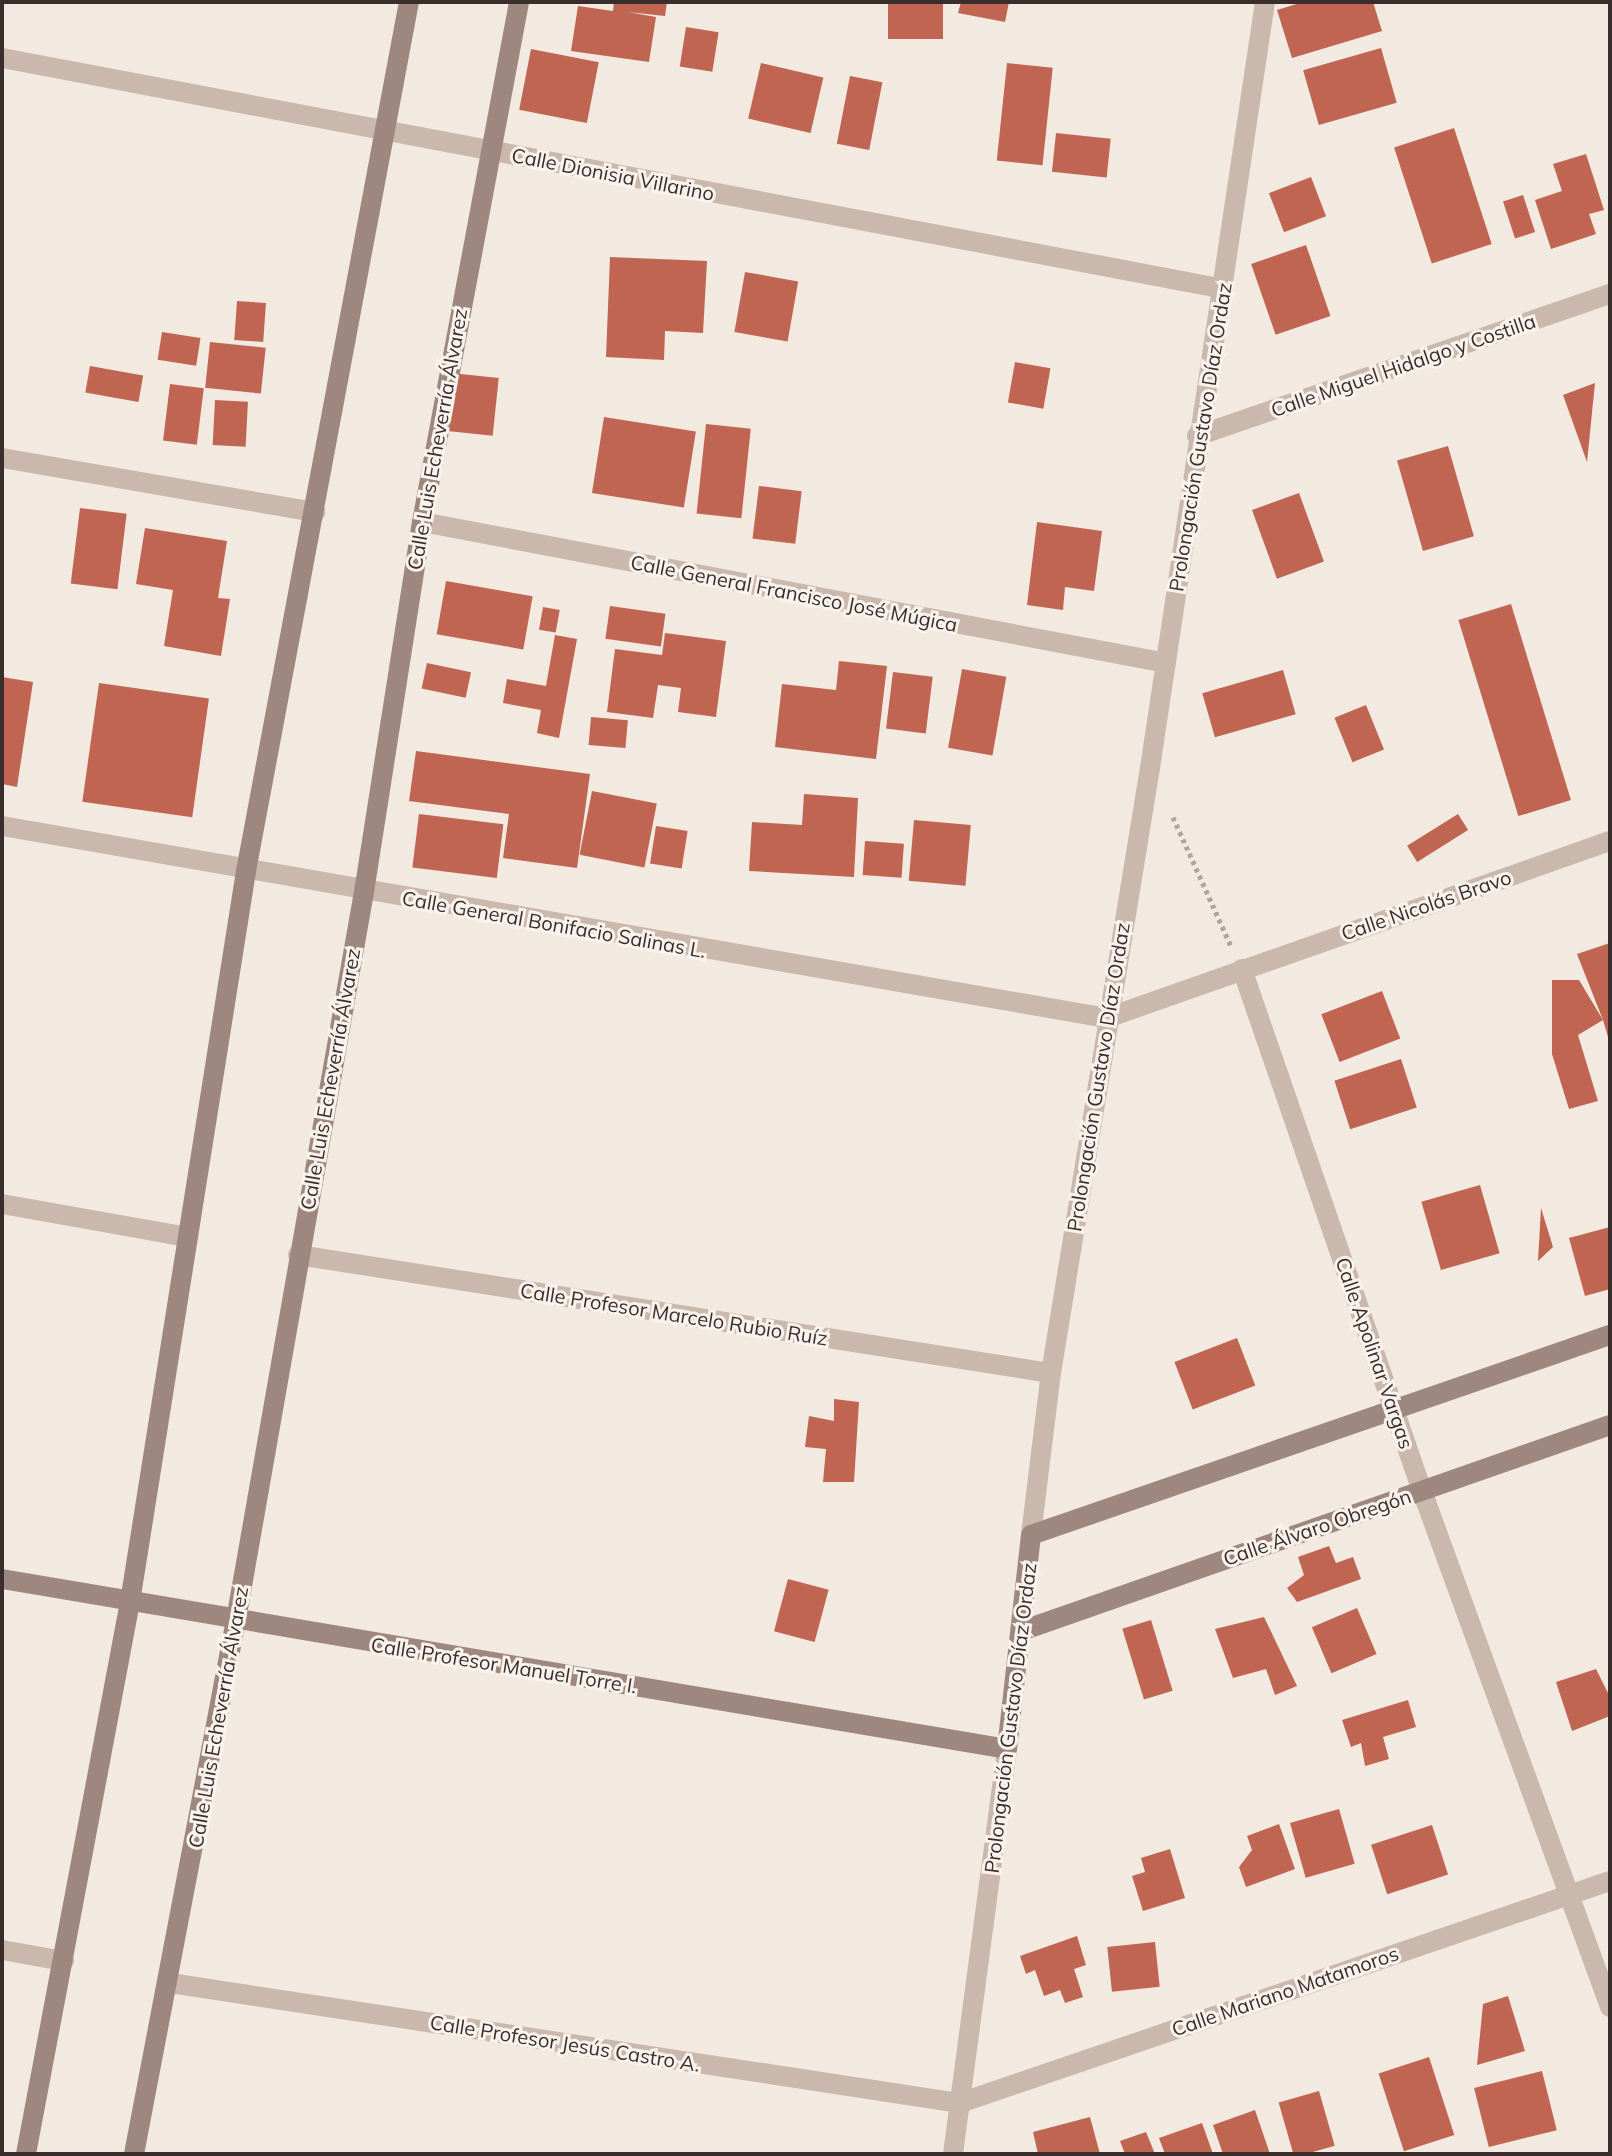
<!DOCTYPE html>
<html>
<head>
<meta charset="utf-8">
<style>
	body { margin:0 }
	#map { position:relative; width:1612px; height:2156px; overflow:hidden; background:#f2e9e0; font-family:Mulish,sans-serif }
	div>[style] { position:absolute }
	.building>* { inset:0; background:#bf6551; transform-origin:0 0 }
	.path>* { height:5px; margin-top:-2.5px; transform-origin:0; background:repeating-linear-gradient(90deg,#b6a297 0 4px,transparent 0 8px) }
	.street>* { height:20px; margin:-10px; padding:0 10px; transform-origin:10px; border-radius:10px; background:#cab8ad }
	.secondary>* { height:20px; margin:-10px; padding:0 10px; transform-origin:10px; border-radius:10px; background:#9e877e }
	span { translate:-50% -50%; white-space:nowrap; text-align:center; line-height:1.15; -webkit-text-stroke:6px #faf3ed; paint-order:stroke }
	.street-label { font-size:20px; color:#392e2b }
	.frame { position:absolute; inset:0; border:4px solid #392e2b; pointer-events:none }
</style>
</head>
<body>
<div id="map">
	<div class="building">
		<div style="clip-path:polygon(614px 2px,667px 2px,665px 16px,628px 12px,656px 17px,649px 62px,571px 51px,578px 6px,613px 11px)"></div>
		<div style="left:888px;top:2px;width:55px;height:37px"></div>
		<div style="clip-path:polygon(961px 2px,1009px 2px,1005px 22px,958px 13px)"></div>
		<div style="clip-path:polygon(1303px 2px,1373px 2px,1382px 31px,1292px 58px,1277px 10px)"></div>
		<div style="left:686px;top:27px;width:33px;height:40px;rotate:9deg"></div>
		<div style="left:1381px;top:48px;width:57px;height:81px;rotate:74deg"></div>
		<div style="left:531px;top:49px;width:69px;height:62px;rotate:11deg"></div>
		<div style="left:761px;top:63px;width:64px;height:57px;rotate:13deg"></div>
		<div style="left:1007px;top:63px;width:46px;height:98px;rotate:6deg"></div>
		<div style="left:850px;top:76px;width:33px;height:69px;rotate:11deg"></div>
		<div style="left:1454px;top:128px;width:122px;height:63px;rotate:72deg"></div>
		<div style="left:1056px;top:133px;width:55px;height:39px;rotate:6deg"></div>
		<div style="clip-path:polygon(1586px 154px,1604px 210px,1589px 214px,1596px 234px,1551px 249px,1535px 200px,1562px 191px,1553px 164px)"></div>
		<div style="left:1311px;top:177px;width:42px;height:45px;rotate:69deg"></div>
		<div style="left:1523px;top:195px;width:39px;height:21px;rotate:72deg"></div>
		<div style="left:1306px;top:245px;width:75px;height:58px;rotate:71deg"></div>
		<div style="clip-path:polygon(610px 257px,707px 261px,703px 333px,665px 331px,664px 360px,606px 357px)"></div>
		<div style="left:745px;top:272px;width:54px;height:61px;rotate:10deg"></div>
		<div style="left:237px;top:301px;width:29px;height:39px;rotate:4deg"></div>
		<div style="left:162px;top:332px;width:39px;height:28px;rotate:9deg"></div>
		<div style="left:210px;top:342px;width:56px;height:46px;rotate:6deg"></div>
		<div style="left:1015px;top:362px;width:36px;height:41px;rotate:10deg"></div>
		<div style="left:90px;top:366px;width:54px;height:27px;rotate:10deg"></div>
		<div style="left:451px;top:373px;width:48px;height:58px;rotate:6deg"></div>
		<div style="clip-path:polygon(1595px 383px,1587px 462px,1563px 395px)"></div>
		<div style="left:170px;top:384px;width:34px;height:57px;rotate:7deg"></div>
		<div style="left:215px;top:400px;width:33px;height:45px;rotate:3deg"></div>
		<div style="left:604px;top:417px;width:93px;height:77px;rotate:9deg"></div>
		<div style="left:706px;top:424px;width:45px;height:90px;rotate:6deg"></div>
		<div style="left:1448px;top:446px;width:94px;height:53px;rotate:74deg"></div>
		<div style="left:759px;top:486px;width:43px;height:53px;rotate:7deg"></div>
		<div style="left:1299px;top:493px;width:73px;height:50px;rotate:70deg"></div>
		<div style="left:80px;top:508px;width:47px;height:76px;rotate:7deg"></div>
		<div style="clip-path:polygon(1037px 522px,1102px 531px,1094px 591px,1065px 587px,1063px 610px,1027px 605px)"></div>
		<div style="clip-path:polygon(145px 528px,227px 541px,218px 598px,230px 599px,221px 656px,164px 646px,173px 590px,136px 584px)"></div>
		<div style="left:446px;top:581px;width:88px;height:54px;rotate:10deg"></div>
		<div style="left:1511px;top:604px;width:205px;height:55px;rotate:73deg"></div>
		<div style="left:610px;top:606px;width:56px;height:33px;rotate:8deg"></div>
		<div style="left:543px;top:607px;width:17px;height:23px;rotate:10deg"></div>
		<div style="clip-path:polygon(665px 633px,726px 641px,716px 717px,678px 712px,681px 688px,658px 685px,653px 718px,607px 712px,615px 649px,662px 655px)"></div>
		<div style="clip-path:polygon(555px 635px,577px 639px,559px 738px,537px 733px,541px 710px,503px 703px,507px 679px,546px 686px)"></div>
		<div style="clip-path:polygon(839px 661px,887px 666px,876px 759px,775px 747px,782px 684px,836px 690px)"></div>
		<div style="left:427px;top:663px;width:45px;height:26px;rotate:12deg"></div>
		<div style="left:962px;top:669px;width:45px;height:80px;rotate:10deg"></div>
		<div style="left:1283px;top:670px;width:46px;height:84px;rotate:74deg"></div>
		<div style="left:893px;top:672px;width:40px;height:57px;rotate:7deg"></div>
		<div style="clip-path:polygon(2px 677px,33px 682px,17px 787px,2px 784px)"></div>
		<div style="left:99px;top:683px;width:111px;height:120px;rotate:8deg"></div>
		<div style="left:1366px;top:705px;width:48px;height:34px;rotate:68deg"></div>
		<div style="left:591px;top:717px;width:37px;height:28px;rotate:5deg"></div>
		<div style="clip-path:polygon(416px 751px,590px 774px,577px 868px,503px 858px,509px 814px,409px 801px)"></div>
		<div style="left:592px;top:791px;width:66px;height:65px;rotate:11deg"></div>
		<div style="clip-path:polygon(804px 794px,858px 798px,854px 877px,749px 871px,752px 822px,802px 825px)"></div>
		<div style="left:419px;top:814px;width:85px;height:54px;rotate:7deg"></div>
		<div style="left:1458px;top:814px;width:19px;height:60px;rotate:58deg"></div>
		<div style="left:914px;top:820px;width:57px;height:61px;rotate:5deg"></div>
		<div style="left:656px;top:826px;width:32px;height:38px;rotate:9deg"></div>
		<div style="left:865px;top:841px;width:39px;height:34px;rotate:4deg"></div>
		<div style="clip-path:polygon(1610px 943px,1610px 1044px,1603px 1020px,1578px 1035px,1598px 1101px,1569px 1109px,1552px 1054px,1552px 980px,1579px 980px,1603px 1020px,1577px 954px)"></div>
		<div style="left:1382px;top:991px;width:51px;height:65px;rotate:69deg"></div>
		<div style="left:1401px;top:1059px;width:51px;height:70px;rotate:72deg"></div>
		<div style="left:1480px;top:1185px;width:71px;height:61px;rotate:74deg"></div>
		<div style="clip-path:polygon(1541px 1208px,1553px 1247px,1538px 1261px)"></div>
		<div style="clip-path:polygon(1610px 1227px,1610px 1289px,1585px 1296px,1569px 1238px)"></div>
		<div style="left:1237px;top:1338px;width:51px;height:67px;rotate:69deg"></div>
		<div style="clip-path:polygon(834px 1399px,859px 1402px,854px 1482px,823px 1482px,826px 1449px,805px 1447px,809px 1416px,834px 1421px)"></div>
		<div style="clip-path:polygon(1329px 1546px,1336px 1563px,1353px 1557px,1361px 1579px,1297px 1602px,1287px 1588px,1304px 1575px,1298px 1557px)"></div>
		<div style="left:788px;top:1579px;width:42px;height:54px;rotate:15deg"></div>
		<div style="left:1357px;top:1608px;width:50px;height:49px;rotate:67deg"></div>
		<div style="clip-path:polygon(1264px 1617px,1297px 1686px,1275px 1695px,1266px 1669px,1233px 1678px,1215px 1629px)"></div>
		<div style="left:1151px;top:1620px;width:74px;height:30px;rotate:73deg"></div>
		<div style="clip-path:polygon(1596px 1669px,1610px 1697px,1610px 1716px,1572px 1731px,1556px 1682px)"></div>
		<div style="clip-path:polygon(1408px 1700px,1416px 1727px,1383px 1737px,1389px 1759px,1365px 1766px,1361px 1743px,1351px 1747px,1342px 1720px)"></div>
		<div style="left:1339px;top:1809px;width:57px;height:51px;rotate:74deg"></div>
		<div style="clip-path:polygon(1279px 1824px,1295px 1869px,1246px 1887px,1239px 1867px,1252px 1850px,1247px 1836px)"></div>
		<div style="left:1432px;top:1825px;width:52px;height:64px;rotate:72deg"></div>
		<div style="clip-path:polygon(1170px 1849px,1185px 1898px,1143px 1911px,1132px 1876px,1145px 1872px,1141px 1858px)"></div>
		<div style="clip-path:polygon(1077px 1936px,1086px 1965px,1074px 1969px,1083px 1997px,1065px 2003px,1060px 1990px,1044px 1996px,1035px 1970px,1026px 1974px,1020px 1956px)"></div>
		<div style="left:1155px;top:1942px;width:45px;height:48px;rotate:84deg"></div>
		<div style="clip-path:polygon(1508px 1996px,1525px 2051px,1477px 2065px,1483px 2004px)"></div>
		<div style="left:1429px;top:2057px;width:82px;height:53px;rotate:72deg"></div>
		<div style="left:1542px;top:2071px;width:61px;height:70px;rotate:76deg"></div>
		<div style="left:1319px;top:2091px;width:57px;height:42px;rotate:74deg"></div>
		<div style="clip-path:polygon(1255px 2110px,1270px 2154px,1223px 2154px,1213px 2125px)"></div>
		<div style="clip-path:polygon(1090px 2117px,1100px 2154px,1038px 2154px,1033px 2132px)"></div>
		<div style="clip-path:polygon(1202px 2123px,1213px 2154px,1165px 2154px,1159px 2138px)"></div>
		<div style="clip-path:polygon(1146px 2132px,1155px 2154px,1125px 2154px,1120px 2141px)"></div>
	</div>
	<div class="path">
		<div style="left:1173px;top:817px;width:141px;rotate:65.8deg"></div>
	</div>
	<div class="street">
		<div style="left:2px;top:58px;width:1244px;rotate:10.7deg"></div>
		<div style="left:1197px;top:436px;width:437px;rotate:-19deg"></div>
		<div style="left:2px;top:458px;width:318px;rotate:9.8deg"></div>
		<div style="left:422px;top:522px;width:757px;rotate:10.73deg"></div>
		<div style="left:2px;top:826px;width:1122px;rotate:9.86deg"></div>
		<div style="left:1107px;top:1018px;width:533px;rotate:-19.39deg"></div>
		<div style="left:1242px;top:969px;width:552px;rotate:70.97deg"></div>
		<div style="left:1422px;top:1491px;width:549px;rotate:69.98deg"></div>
		<div style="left:2px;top:1204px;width:189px;rotate:10.1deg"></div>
		<div style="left:298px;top:1255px;width:762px;rotate:8.91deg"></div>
		<div style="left:1031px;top:1535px;width:163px;rotate:-83deg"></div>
		<div style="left:1051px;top:1373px;width:613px;rotate:-80.71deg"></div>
		<div style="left:1150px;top:768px;width:775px;rotate:-81.46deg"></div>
		<div style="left:2px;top:1950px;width:63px;rotate:10.1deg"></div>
		<div style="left:170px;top:1983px;width:799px;rotate:8.64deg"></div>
		<div style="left:960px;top:2103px;width:687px;rotate:-18.86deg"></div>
		<div style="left:953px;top:2154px;width:409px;rotate:-82.4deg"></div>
	</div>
	<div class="secondary">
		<div style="left:2px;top:1579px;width:1019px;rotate:9.6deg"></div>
		<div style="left:1007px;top:1749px;width:215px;rotate:-83.6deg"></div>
		<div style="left:1031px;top:1535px;width:613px;rotate:-19.06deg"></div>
		<div style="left:1024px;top:1630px;width:621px;rotate:-19.28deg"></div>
		<div style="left:26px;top:2154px;width:562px;rotate:-79.33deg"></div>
		<div style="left:130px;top:1602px;width:740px;rotate:-80.98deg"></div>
		<div style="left:246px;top:871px;width:884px;rotate:-79.38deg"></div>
		<div style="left:134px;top:2154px;width:544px;rotate:-79.19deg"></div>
		<div style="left:236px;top:1620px;width:739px;rotate:-80.03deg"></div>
		<div style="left:364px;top:892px;width:375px;rotate:-81.1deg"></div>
		<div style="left:422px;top:522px;width:529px;rotate:-79.43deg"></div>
	</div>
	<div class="street-label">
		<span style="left:613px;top:174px;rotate:11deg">Calle Dionisia Villarino</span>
		<span style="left:1403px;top:365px;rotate:-19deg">Calle Miguel Hidalgo y Costilla</span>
		<span style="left:1200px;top:437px;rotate:-81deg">Prolongación Gustavo Díaz Ordaz</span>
		<span style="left:437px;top:439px;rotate:-80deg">Calle Luis Echeverría Álvarez</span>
		<span style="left:794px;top:593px;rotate:11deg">Calle General Francisco José Múgica</span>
		<span style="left:1426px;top:905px;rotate:-19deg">Calle Nicolás Bravo</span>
		<span style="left:554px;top:924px;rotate:10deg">Calle General Bonifacio Salinas L.</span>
		<span style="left:1098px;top:1077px;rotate:-81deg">Prolongación Gustavo Díaz Ordaz</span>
		<span style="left:330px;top:1079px;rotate:-80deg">Calle Luis Echeverría Álvarez</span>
		<span style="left:674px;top:1314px;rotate:9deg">Calle Profesor Marcelo Rubio Ruíz</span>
		<span style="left:1375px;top:1353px;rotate:71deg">Calle Apolinar Vargas</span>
		<span style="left:1317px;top:1527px;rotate:-19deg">Calle Álvaro Obregón</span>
		<span style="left:504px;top:1665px;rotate:9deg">Calle Profesor Manuel Torre I.</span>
		<span style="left:218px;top:1717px;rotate:-80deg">Calle Luis Echeverría Álvarez</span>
		<span style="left:1010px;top:1718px;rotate:-83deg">Prolongación Gustavo Díaz Ordaz</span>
		<span style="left:1285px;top:1991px;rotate:-19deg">Calle Mariano Matamoros</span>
		<span style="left:565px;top:2043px;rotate:9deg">Calle Profesor Jesús Castro A.</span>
	</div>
	<div class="frame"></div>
</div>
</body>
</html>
